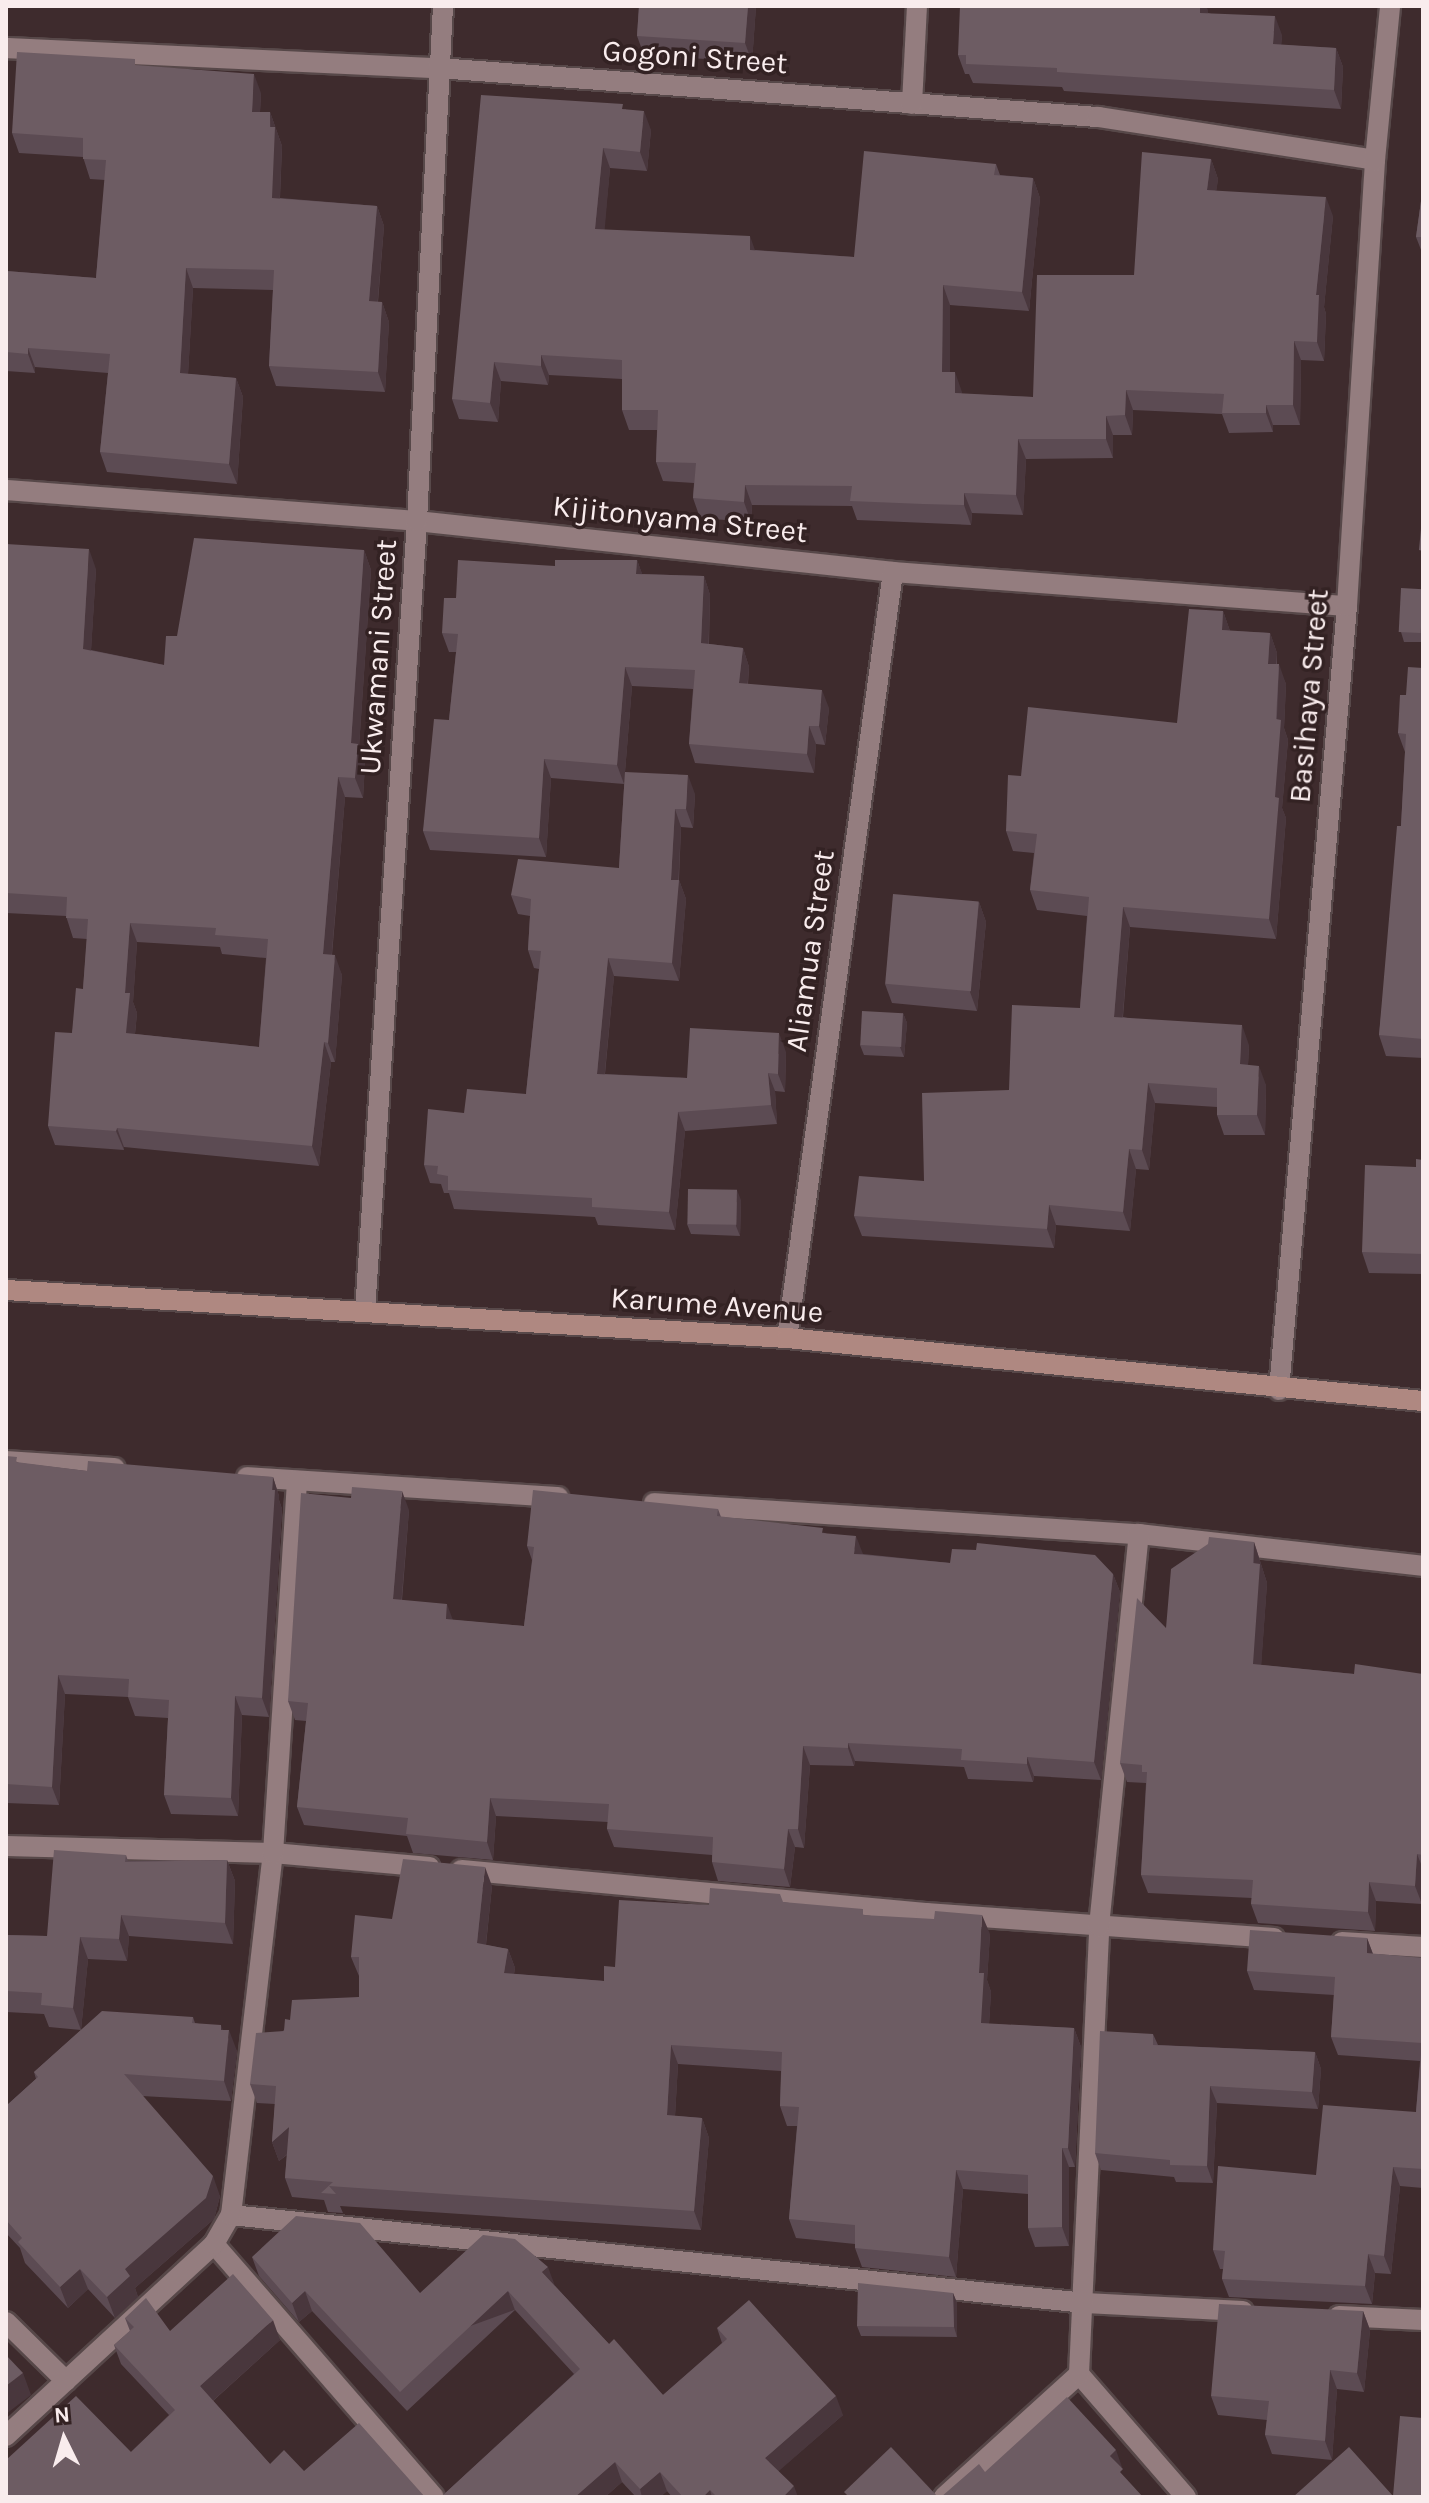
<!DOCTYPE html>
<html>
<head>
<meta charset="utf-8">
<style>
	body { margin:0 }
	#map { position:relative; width:1429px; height:2503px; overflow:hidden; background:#3e2b2d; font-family:Karla,sans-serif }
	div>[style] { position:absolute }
	.roads { filter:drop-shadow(2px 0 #574849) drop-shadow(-2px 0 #574849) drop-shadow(0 2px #574849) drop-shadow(0 -2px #574849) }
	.street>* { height:20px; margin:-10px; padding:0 10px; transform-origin:10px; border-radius:10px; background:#947d7f }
	.secondary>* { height:20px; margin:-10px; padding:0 10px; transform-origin:10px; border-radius:10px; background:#af8881 }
	.wall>* { inset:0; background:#5c4b53 }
	.shaded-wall>* { inset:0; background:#49373d; transform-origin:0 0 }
	.building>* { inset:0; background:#6d5c63; transform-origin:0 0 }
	span { translate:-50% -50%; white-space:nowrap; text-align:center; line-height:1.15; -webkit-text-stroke:7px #332223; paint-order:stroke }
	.street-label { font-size:30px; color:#f9eced }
	.frame { position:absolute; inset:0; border:8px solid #f9eced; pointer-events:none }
	.north { position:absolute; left:24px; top:2399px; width:80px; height:80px; -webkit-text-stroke:6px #332223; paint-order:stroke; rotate:355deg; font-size:22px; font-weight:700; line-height:32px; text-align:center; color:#f9eced }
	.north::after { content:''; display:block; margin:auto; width:28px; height:36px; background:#f9eced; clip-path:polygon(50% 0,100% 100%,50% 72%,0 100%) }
</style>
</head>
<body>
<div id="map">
	<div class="roads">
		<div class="street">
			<div style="left:6px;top:48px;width:432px;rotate:2.7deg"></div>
			<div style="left:438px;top:68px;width:662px;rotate:4.25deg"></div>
			<div style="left:1098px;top:117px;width:280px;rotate:8.8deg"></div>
			<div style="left:912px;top:104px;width:98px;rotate:-87.1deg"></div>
			<div style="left:6px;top:490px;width:412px;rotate:4.3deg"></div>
			<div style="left:417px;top:521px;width:479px;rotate:6.1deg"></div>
			<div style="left:893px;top:572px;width:455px;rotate:4.3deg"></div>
			<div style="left:365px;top:1312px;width:793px;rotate:-86.24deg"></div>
			<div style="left:417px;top:521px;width:516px;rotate:-87.11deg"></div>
			<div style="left:787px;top:1338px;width:773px;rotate:-82.12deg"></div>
			<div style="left:1279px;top:1390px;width:787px;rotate:-85.04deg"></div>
			<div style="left:1347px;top:606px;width:447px;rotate:-86.4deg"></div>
			<div style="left:1375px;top:160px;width:155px;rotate:-84.4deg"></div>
			<div style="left:6px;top:1461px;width:109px;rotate:3.7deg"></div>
			<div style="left:247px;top:1477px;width:312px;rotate:3.7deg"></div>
			<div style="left:654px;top:1503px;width:486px;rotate:3.7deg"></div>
			<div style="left:1139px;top:1534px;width:286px;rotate:6.4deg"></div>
			<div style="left:6px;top:1846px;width:267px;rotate:1.5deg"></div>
			<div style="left:273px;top:1853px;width:157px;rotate:5.1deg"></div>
			<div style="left:461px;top:1870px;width:467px;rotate:5.3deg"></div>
			<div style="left:926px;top:1913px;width:349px;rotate:4.1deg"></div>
			<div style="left:1342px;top:1942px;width:81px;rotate:3.5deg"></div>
			<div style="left:231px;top:2215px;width:859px;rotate:5.88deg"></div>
			<div style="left:1085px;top:2303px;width:158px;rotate:2.9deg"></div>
			<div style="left:214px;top:2244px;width:335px;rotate:49deg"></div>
			<div style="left:1339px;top:2316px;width:84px;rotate:2.7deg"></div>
			<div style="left:6px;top:2322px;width:84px;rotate:44.5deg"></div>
			<div style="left:1079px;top:2374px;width:163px;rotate:49deg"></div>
			<div style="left:6px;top:2436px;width:283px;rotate:-42.7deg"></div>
			<div style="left:214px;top:2244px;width:34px;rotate:-60deg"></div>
			<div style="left:231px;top:2215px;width:364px;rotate:-83.4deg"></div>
			<div style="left:273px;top:1853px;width:373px;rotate:-86.3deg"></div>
			<div style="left:944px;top:2497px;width:183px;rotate:-42.3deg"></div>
			<div style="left:1079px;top:2374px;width:448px;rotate:-87.4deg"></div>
			<div style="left:1099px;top:1926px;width:394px;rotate:-84.2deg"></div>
		</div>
		<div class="secondary">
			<div style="left:6px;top:1290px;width:782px;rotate:3.52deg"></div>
			<div style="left:787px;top:1338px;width:639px;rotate:5.66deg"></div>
		</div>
	</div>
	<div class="wall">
		<div style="clip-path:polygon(639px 6px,756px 6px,752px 62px,644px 55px,637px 36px)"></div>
		<div style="clip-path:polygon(1200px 6px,1206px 6px,1208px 13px,1282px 35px,1281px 45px,1336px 48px,1343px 67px,1341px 109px,1064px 91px,1062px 87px,973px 83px,969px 74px,965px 74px,958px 55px)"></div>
		<div style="clip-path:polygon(138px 65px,261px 93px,260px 112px,270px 112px,282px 146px,280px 198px,377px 206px,384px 226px,378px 302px,382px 302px,389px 322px,385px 392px,276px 386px,269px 366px,273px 290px,193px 288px,188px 374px,236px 378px,243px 397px,237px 484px,107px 472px,100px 452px,108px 373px,35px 367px,35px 373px,6px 371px,6px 271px,96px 278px,105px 180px,90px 179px,83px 157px,19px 153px,12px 133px)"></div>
		<div style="clip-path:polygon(625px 109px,651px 130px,647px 171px,610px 168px,604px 230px,755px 250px,854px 257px,996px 164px,1000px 175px,1033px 178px,1040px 198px,1029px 311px,950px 305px,950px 372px,962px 394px,1033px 397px,1134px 275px,1211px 159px,1218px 179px,1216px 191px,1333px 216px,1324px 307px,1326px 314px,1324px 361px,1301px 360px,1300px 425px,1273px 425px,1273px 432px,1229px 433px,1222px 414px,1133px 410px,1132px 435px,1113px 435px,1113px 458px,1026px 459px,1023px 515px,972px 513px,971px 525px,857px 520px,852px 506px,752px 505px,751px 522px,700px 518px,693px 498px,694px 483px,663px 481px,656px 462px,657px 430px,629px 430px,622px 410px,622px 379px,549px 375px,548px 385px,501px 381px,498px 422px,459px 419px,452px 399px)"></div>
		<div style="clip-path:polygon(1423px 187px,1423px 255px,1416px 237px)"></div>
		<div style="clip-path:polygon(evenodd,6px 544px,96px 569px,91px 650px,164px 665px,177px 636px,364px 550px,371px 570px,359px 747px,365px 764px,363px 798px,345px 797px,332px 955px,342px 975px,335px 1062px,331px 1062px,319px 1166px,124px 1147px,124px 1150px,55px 1145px,48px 1126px,83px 989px,87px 939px,73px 938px,66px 916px,6px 913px,6px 544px,137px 942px,220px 947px,222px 954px,266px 958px,259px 1047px,135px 1034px,137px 1013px,133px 1002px,137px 942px)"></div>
		<div style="clip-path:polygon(637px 560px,642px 574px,704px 576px,710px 595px,709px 644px,743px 648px,749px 667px,748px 684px,829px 708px,825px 745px,816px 744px,814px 773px,695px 763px,689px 744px,693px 689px,632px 686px,624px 784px,551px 778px,546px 857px,430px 850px,423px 831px,449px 720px,456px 652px,449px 652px,442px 633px,456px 598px,555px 566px)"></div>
		<div style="clip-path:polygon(1423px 589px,1423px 642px,1404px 642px,1401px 632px)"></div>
		<div style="clip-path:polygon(1223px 611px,1230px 631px,1270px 633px,1277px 653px,1277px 664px,1286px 684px,1284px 728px,1288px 740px,1282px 808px,1286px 818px,1276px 939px,1130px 927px,1123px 1017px,1249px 1045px,1248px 1065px,1266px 1085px,1265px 1135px,1224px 1135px,1217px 1115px,1217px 1107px,1155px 1103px,1149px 1170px,1136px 1169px,1130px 1231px,1056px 1225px,1054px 1248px,862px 1236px,854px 1216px,924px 1181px,1009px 1090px,1080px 1008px,1087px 916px,1037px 910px,1030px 890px,1034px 853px,1013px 851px,1006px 831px,1021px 776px,1177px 723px)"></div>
		<div style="clip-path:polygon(1423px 668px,1423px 1058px,1386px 1056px,1379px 1035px,1401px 826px,1405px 752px,1398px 733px,1406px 695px)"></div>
		<div style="clip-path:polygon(625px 772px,695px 794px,693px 828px,681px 827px,679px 880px,686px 899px,679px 981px,614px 976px,605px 1074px,687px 1078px,786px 1052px,785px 1092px,775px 1091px,777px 1124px,685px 1131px,675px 1230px,598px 1225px,595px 1217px,454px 1209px,449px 1193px,444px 1193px,441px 1184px,430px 1183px,424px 1165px,464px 1113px,526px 1094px,539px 969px,534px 968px,528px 950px,530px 916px,518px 914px,511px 895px,619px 868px)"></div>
		<div style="clip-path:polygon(979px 902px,986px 922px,977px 1011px,892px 1003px,885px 984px)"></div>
		<div style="clip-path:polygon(903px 1013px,907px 1023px,904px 1057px,864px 1055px,860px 1045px)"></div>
		<div style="clip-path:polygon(1423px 1160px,1423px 1274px,1369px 1273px,1362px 1252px,1416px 1167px)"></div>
		<div style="clip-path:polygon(741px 1200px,740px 1236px,691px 1234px,687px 1224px)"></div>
		<div style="clip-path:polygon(6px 1456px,19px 1463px,87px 1471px,273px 1477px,279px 1496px,279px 1500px,282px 1509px,269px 1717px,242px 1715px,238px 1816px,171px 1814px,164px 1795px,168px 1718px,135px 1716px,128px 1697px,65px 1694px,59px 1805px,6px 1803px)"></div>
		<div style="clip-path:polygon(351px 1498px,409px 1510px,402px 1600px,453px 1620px,524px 1626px,532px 1560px,527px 1546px,718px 1509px,721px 1517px,825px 1533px,863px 1554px,950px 1563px,1113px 1574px,1120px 1592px,1101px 1780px,1034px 1776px,1033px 1782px,968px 1779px,964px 1767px,855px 1761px,854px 1766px,810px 1765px,804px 1848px,795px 1847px,790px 1887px,718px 1881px,712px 1862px,712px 1855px,614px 1847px,607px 1829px,608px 1822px,496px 1816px,493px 1860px,413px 1853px,407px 1836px,304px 1825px,297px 1807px,306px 1721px,295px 1720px,288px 1701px)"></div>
		<div style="clip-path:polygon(1254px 1542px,1267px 1583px,1261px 1665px,1354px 1674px,1423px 1674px,1423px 1888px,1422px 1904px,1376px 1901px,1375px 1931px,1258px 1923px,1251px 1904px,1252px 1898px,1148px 1893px,1141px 1875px,1146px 1783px,1127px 1782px,1120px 1763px,1166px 1628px)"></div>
		<div style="clip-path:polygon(126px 1855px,128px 1861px,227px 1860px,235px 1881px,233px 1944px,129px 1936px,127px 1961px,88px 1959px,81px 2030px,193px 2017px,195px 2023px,223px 2030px,237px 2051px,231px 2101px,142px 2096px,220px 2196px,214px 2219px,135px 2288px,138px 2297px,115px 2318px,88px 2289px,68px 2308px,25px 2263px,20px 2248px,6px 2233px,6px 2106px,36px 2079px,34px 2072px,81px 2030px,49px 2027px,44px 2014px,6px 2012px,6px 1935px,47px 1936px)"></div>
		<div style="clip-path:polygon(492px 1886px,486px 1945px,508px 1949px,515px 1968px,514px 1974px,604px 1981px,615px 1967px,709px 1905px,783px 1902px,865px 1915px,990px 1934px,987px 1980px,991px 1992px,989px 2024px,1074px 2028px,1081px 2047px,1075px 2167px,1069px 2167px,1069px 2246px,1035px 2247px,1028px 2228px,1028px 2194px,963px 2189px,956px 2277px,862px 2267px,855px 2248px,855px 2244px,796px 2238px,789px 2219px,797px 2126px,787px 2126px,780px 2106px,781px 2071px,678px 2064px,675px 2116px,702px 2118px,709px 2138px,701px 2230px,340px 2206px,343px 2213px,328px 2212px,324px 2200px,292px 2197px,285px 2178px,287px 2155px,279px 2161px,272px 2142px,275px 2104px,257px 2103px,250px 2084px,290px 2020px,359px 1997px,359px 1976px,351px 1957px,392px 1919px)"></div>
		<div style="clip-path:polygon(1367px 1938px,1373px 1954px,1423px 1958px,1423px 2188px,1400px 2186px,1391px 2274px,1375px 2273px,1372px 2304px,1229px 2297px,1222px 2279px,1223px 2269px,1220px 2269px,1213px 2250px,1316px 2175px,1416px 2112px,1420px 2061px,1338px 2055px,1331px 2037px,1334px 1995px,1254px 1990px,1247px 1971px)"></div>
		<div style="clip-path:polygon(1153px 2034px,1158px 2045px,1315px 2052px,1321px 2069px,1318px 2109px,1217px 2103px,1213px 2183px,1176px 2182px,1174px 2177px,1101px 2170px,1095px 2153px)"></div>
		<div style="clip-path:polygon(252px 2257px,420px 2293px,555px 2286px,609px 2344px,663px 2395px,722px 2343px,717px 2328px,843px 2415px,778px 2471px,798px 2497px,672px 2497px,667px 2491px,660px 2497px,636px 2497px,622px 2482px,605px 2497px,441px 2497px,574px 2374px,515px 2310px,407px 2411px,312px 2311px,299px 2322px,259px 2276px)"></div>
		<div style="clip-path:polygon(953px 2293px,957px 2303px,957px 2337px,861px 2336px,857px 2326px)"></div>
		<div style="clip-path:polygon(1363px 2311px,1370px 2330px,1364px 2392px,1337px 2389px,1332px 2460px,1272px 2454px,1265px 2435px,1267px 2420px,1218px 2415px,1211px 2396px)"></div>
		<div style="clip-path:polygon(125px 2318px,170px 2331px,280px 2340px,213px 2401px,270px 2464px,304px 2471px,131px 2452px,169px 2415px,121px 2364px,114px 2345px,130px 2331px)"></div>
	</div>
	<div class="shaded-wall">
		<div style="clip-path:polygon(748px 6px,756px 6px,752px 62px,745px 43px)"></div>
		<div style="clip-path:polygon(1200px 6px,1206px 6px,1208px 10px,1207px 32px,1200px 13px)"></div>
		<div style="clip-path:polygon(1275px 16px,1282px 35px,1280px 63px,1273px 44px)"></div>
		<div style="clip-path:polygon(1336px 48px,1343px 67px,1341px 109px,1334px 90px)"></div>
		<div style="clip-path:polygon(254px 74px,261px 93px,259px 131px,252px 112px)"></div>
		<div style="clip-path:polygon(644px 111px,651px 130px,647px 171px,640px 152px)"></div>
		<div style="clip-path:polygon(270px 112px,282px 146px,279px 217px,272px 198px)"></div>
		<div style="clip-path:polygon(603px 148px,610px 168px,603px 249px,595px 229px)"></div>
		<div style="clip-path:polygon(1211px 159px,1218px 179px,1214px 210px,1207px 190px)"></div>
		<div style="clip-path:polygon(1033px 178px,1040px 198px,1029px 311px,1022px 292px)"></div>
		<div style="clip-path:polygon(1326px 197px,1333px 216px,1324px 307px,1326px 314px,1324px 361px,1317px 342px,1316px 295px)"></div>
		<div style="clip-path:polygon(377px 206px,384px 226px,376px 321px,369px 301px)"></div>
		<div style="clip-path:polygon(750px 236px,757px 256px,750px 250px)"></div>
		<div style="clip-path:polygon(186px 268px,193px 288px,187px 393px,180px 373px)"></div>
		<div style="clip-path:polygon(943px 285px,950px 305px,950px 391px,942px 372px)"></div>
		<div style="clip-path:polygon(382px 302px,389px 322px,385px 392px,378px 372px)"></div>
		<div style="clip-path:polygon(1294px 341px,1301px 360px,1300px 425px,1293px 405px)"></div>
		<div style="clip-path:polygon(28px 348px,35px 367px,35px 373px,28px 354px)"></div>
		<div style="clip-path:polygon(541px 355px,549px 375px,548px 385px,541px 366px)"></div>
		<div style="clip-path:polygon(494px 362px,501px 381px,498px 422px,490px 403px)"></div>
		<div style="clip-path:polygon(955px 372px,962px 392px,962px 413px,955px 393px)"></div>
		<div style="clip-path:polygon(236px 378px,243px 397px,237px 484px,229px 464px)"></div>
		<div style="clip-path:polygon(1126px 390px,1133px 410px,1132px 435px,1125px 415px)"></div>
		<div style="clip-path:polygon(1266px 405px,1273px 425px,1273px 432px,1266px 413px)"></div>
		<div style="clip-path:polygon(1106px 416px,1113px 435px,1113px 458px,1106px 439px)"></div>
		<div style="clip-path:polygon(1018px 439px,1026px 459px,1023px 515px,1016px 495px)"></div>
		<div style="clip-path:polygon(745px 485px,752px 505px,751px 522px,744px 502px)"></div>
		<div style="clip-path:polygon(964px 493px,972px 513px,971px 525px,964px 505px)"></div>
		<div style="clip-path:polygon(89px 549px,96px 569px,90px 668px,83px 649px)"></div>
		<div style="clip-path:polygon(364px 550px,371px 570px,359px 747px,365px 764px,363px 798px,355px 778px,351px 743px)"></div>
		<div style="clip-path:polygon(637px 560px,644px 579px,636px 574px)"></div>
		<div style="clip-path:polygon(704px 576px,710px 595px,708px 662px,701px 643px)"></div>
		<div style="clip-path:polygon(1223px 611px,1230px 631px,1222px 630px)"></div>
		<div style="clip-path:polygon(1270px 633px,1277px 653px,1275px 683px,1268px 664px)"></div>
		<div style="clip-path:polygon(743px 648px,749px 667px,746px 702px,739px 683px)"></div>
		<div style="clip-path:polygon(1279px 664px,1286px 684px,1284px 728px,1288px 740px,1282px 808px,1286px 818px,1276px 939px,1269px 919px)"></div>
		<div style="clip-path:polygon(625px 667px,632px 686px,624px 784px,617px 765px)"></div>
		<div style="clip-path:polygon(822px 690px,829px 708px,825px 745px,819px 726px)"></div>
		<div style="clip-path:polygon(809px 726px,816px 744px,814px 773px,807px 754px)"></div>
		<div style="clip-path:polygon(544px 759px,551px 778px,546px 857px,539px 838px)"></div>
		<div style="clip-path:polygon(688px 775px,695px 794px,693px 828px,686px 809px)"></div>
		<div style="clip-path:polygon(338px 777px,345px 797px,330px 974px,323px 954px)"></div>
		<div style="clip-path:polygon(675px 809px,681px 827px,678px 888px,679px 880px,686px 899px,679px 981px,672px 963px,671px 880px)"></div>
		<div style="clip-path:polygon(979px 902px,986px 922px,977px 1011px,970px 992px)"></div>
		<div style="clip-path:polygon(1123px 907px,1130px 927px,1121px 1036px,1114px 1017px)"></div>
		<div style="clip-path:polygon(130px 923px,137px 942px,133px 1002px,137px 1013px,133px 1053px,126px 1033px,125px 993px)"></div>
		<div style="clip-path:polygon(335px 955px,342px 975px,335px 1062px,328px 1043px)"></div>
		<div style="clip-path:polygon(608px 958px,614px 976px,603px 1092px,597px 1074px)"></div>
		<div style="clip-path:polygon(903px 1013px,907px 1023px,904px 1057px,900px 1047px)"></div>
		<div style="clip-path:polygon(1242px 1025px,1249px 1045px,1247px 1084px,1240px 1064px)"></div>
		<div style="clip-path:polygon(779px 1033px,786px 1052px,785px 1092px,778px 1074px)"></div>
		<div style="clip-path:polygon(324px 1042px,331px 1062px,319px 1166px,312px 1146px)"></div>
		<div style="clip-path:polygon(1259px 1066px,1266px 1085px,1265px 1135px,1257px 1115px)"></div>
		<div style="clip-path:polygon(768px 1073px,775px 1091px,777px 1124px,771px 1105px)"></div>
		<div style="clip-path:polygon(1148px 1083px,1155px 1103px,1149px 1170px,1142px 1150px)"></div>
		<div style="clip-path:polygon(678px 1112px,685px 1131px,675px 1230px,669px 1212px)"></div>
		<div style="clip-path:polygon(117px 1128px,124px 1147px,124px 1150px,116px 1131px)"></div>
		<div style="clip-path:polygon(1129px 1149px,1136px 1169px,1130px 1231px,1123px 1212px)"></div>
		<div style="clip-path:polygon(737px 1190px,741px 1200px,740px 1236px,736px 1226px)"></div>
		<div style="clip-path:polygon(1049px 1205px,1056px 1225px,1054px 1248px,1047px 1229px)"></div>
		<div style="clip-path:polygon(273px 1477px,279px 1496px,279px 1500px,282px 1509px,269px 1717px,262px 1698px)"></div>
		<div style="clip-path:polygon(402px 1491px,409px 1510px,400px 1618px,393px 1599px)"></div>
		<div style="clip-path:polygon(856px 1536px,863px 1554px,854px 1554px)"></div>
		<div style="clip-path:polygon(1254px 1542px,1267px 1583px,1260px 1683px,1253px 1664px)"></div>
		<div style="clip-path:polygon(1113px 1574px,1120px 1592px,1101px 1780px,1094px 1762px)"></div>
		<div style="clip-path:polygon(447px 1604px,454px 1623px,446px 1619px)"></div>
		<div style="clip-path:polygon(58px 1675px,65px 1694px,59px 1805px,52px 1787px)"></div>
		<div style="clip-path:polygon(235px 1696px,242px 1715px,238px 1816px,231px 1798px)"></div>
		<div style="clip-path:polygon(848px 1743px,855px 1761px,854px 1766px,848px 1748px)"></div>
		<div style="clip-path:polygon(803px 1746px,810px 1765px,804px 1848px,798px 1829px)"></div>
		<div style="clip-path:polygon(1027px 1757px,1034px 1776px,1033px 1782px,1027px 1764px)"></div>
		<div style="clip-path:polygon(490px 1798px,496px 1816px,493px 1860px,487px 1842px)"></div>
		<div style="clip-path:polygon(788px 1829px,795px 1847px,790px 1887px,784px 1869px)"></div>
		<div style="clip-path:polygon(1417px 1854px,1423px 1869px,1422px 1904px,1415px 1886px)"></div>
		<div style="clip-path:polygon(227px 1860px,235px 1881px,233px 1944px,225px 1923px)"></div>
		<div style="clip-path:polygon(485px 1867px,492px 1886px,484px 1962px,477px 1943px)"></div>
		<div style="clip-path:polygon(1369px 1882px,1376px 1901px,1375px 1931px,1368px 1912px)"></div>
		<div style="clip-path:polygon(121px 1915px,129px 1936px,127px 1961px,119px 1939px)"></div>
		<div style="clip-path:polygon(982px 1915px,990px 1934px,987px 1980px,991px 1992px,988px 2043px,981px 2023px,979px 1973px)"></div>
		<div style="clip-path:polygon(80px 1937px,88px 1959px,81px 2030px,73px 2008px)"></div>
		<div style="clip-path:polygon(1367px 1938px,1374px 1957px,1367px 1953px)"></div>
		<div style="clip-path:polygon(508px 1949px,515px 1968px,511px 1993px,504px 1973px)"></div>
		<div style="clip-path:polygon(221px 2025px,228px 2044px,229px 2030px,237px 2051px,231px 2101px,224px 2081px)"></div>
		<div style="clip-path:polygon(1074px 2028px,1081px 2047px,1075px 2167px,1068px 2148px)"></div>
		<div style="clip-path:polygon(671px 2045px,678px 2064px,674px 2134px,667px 2115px)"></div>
		<div style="clip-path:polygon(1315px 2052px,1321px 2069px,1318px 2109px,1312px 2092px)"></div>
		<div style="clip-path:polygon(1210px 2086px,1217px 2103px,1213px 2183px,1207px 2166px)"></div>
		<div style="clip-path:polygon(702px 2118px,709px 2138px,701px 2230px,694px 2211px)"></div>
		<div style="clip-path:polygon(289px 2127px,296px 2147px,279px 2161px,272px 2142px)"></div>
		<div style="clip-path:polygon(1062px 2148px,1069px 2167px,1069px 2246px,1062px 2227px)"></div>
		<div style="clip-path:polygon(1393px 2167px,1400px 2186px,1391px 2274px,1384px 2256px)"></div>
		<div style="clip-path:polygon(956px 2170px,963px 2189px,956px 2277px,949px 2257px)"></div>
		<div style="clip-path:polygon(213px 2176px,220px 2196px,214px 2219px,135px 2288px,138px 2297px,115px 2318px,107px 2297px,125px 2269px)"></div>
		<div style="clip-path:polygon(1368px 2254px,1375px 2273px,1372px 2304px,1365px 2286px)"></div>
		<div style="clip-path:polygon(548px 2267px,555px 2286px,542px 2272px)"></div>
		<div style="clip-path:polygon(80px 2269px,88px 2289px,68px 2308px,60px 2287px)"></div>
		<div style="clip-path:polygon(305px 2291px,312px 2311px,299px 2322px,292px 2303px)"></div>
		<div style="left:508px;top:2291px;width:20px;height:148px;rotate:70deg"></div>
		<div style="clip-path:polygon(953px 2293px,957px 2303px,957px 2337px,954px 2327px)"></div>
		<div style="clip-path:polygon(1363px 2311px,1370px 2330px,1364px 2392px,1357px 2373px)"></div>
		<div style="clip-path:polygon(273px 2320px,280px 2340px,207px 2406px,200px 2386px)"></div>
		<div style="clip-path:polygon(1330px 2370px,1337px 2389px,1332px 2460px,1325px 2441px)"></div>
		<div style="clip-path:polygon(23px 2373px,31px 2395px,6px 2414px,6px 2386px)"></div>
		<div style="clip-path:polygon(836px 2396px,843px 2415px,772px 2477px,765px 2458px)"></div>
		<div style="clip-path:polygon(1116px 2450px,1122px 2467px,1117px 2472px,1110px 2456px)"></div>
		<div style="clip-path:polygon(615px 2462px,622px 2482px,605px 2497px,575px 2497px)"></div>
		<div style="clip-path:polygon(660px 2472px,667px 2491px,660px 2497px,642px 2497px,640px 2489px)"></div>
		<div style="clip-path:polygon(794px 2486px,798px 2497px,783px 2497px)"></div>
		<div style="clip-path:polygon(710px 2490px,712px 2497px,703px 2497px)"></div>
	</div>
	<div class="building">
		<div style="clip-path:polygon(639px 6px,748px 6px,745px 43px,637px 36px)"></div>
		<div style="clip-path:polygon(960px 6px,1200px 6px,1200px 13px,1275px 16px,1273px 44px,1336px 48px,1334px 90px,1057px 72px,1057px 68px,966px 64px,966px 55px,958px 55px)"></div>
		<div style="clip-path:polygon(17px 52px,135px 59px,135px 65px,254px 74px,252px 112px,270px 112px,270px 127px,275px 127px,272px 198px,377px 206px,369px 301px,382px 302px,378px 372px,269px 366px,274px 270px,186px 268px,180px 373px,236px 378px,229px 464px,100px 452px,110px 354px,28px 348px,28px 354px,6px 352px,6px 271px,96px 278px,106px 160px,83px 159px,83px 138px,12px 133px)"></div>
		<div style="clip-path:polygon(481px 95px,623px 104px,622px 109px,644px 111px,640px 152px,603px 148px,595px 229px,750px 236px,750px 250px,854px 257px,864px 151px,996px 164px,994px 175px,1033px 178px,1022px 292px,943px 285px,942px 372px,955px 372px,955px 393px,1033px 397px,1037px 275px,1134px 275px,1142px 152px,1211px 159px,1207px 190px,1326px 197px,1316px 295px,1319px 295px,1317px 342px,1294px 341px,1293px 405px,1266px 405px,1266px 413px,1222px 413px,1224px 394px,1126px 390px,1125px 415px,1106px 416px,1106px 439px,1018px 439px,1016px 495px,964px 493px,964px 505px,923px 504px,850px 501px,852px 486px,745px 485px,744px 502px,693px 498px,696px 463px,656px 462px,658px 410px,622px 410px,622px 360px,541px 355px,541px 366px,494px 362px,490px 403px,452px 399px)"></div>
		<div style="clip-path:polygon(1423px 187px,1423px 237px,1416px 237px)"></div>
		<div style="clip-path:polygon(1423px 507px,1423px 551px,1419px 550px)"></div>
		<div style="clip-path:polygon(evenodd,194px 538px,364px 550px,351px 743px,358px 744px,355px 778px,338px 777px,323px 954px,335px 955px,328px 1043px,324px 1042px,312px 1146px,117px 1128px,116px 1131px,48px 1126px,55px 1032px,72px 1033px,76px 988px,83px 989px,88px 919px,66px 918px,67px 897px,6px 893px,6px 544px,89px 549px,83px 649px,164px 665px,166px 636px,177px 636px,194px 538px,130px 923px,216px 928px,215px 935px,268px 939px,259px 1047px,126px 1033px,130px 993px,125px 993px,130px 923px)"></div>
		<div style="clip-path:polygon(458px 560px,555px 566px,555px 560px,637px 560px,636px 574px,704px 576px,701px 643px,743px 648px,739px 683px,822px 690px,819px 726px,809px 726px,807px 754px,689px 744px,695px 670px,625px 667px,617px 765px,544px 759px,539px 838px,423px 831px,434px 719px,449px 720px,458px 634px,442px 633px,444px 598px,456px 598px)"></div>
		<div style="left:1401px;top:588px;width:22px;height:44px;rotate:3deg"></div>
		<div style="clip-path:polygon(1189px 609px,1223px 611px,1222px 630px,1270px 633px,1268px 664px,1279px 664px,1276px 719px,1281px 720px,1275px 797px,1279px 798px,1269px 919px,1123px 907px,1114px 1017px,1242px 1025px,1240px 1064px,1259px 1066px,1257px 1115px,1217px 1115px,1217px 1088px,1148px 1083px,1142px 1150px,1129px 1149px,1123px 1212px,1049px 1205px,1047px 1229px,854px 1216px,859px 1176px,924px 1181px,922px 1093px,1009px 1090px,1012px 1005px,1080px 1008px,1089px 897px,1030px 890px,1037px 834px,1006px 831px,1008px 775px,1021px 776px,1028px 707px,1177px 723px)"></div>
		<div style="clip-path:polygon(1408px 667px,1423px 668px,1423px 1039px,1379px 1035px,1397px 826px,1401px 826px,1406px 734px,1398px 733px,1400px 695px,1406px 695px)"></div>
		<div style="clip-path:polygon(625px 772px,688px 775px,686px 809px,675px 809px,671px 880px,679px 880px,672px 963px,608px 958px,597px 1074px,687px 1078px,690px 1028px,779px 1033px,778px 1074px,768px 1073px,771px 1105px,678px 1112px,669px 1212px,592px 1207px,592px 1198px,448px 1190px,448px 1176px,437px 1174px,438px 1166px,424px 1165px,428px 1109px,464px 1113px,467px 1089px,526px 1094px,541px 951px,528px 950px,531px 899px,511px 895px,518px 859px,619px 868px)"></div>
		<div style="left:893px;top:894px;width:86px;height:90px;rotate:5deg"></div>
		<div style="left:862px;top:1011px;width:41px;height:34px;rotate:3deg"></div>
		<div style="clip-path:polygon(1416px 1159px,1423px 1160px,1423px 1254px,1362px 1252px,1365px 1165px,1416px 1167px)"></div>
		<div style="left:688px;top:1189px;width:49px;height:35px;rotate:1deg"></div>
		<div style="clip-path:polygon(6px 1456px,17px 1457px,16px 1462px,87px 1471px,88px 1461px,273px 1477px,272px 1490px,275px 1490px,262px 1698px,235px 1696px,231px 1798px,164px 1795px,169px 1700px,128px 1697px,129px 1679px,58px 1675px,52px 1787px,6px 1784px)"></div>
		<div style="clip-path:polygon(352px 1487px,402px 1491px,393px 1599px,447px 1604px,446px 1619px,524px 1626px,534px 1547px,527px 1546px,533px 1490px,718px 1509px,717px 1516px,823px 1528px,822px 1533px,856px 1536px,854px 1554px,950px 1563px,952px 1549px,976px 1550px,977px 1543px,1095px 1555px,1113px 1574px,1094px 1762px,1027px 1757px,1027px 1764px,961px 1760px,962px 1749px,848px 1743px,848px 1748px,803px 1746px,798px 1829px,788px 1829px,784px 1869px,712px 1862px,713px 1837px,607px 1829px,609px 1804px,490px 1798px,487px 1842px,406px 1834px,408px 1818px,297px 1807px,308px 1703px,288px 1701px,301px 1493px,351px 1498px)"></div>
		<div style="clip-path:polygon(1209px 1537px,1254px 1542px,1253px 1563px,1260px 1564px,1253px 1664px,1354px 1674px,1355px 1664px,1423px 1674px,1423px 1855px,1417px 1854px,1415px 1886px,1369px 1882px,1368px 1912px,1251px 1904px,1253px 1880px,1141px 1875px,1147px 1772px,1142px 1772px,1142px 1765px,1120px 1763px,1137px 1598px,1166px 1628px,1171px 1569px,1208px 1544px)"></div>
		<div style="clip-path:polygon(54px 1850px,126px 1855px,125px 1862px,227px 1860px,225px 1923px,121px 1915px,119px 1939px,80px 1937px,73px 2008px,41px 2005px,42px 1993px,6px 1991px,6px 1935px,47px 1936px)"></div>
		<div style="clip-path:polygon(403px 1859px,485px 1867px,477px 1943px,508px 1949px,504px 1973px,604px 1981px,604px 1966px,615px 1967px,619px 1900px,709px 1905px,710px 1888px,780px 1894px,783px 1902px,863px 1909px,863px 1915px,934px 1919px,935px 1911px,982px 1915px,979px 1973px,984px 1973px,981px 2023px,1074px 2028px,1068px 2148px,1062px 2148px,1062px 2227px,1028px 2228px,1028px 2175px,956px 2170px,949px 2257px,855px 2248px,855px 2225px,789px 2219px,799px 2107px,780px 2106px,782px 2052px,671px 2045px,667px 2115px,702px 2118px,694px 2211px,329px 2186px,336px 2194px,321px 2193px,333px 2182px,285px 2178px,289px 2127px,272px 2142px,276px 2086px,250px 2084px,256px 2033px,284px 2031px,285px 2019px,290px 2020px,292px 2000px,359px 1997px,359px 1957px,351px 1957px,355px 1915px,392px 1919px)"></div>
		<div style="clip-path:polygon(1250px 1930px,1367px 1938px,1367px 1953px,1423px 1958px,1423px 2169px,1393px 2167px,1384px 2256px,1368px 2254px,1365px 2286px,1222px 2279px,1225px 2251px,1213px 2250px,1218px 2166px,1316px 2175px,1323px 2105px,1416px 2112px,1422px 2043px,1331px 2037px,1335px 1977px,1247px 1971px)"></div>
		<div style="clip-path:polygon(102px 2011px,193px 2017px,192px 2023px,221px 2025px,221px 2030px,229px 2030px,224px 2081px,124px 2074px,213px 2176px,206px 2198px,125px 2269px,130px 2276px,107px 2297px,80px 2269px,60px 2287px,18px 2242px,22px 2238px,6px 2220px,6px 2106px,38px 2077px,34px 2072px)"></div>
		<div style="clip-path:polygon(1100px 2031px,1153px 2034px,1153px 2045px,1315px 2052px,1312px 2092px,1210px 2086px,1207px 2166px,1170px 2165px,1170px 2160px,1095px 2153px)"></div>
		<div style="clip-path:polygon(296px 2216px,360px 2223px,420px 2293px,483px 2235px,515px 2239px,548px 2267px,542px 2272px,609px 2344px,614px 2339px,663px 2395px,727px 2339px,717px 2328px,749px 2300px,836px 2396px,765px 2458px,794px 2486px,783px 2497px,717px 2497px,710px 2490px,703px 2497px,683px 2497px,660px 2472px,640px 2489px,615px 2462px,575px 2497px,441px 2497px,580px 2369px,508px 2291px,400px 2392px,305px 2291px,292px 2303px,252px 2257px)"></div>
		<div style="clip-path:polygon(233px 2274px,273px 2320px,200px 2386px,270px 2464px,284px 2450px,304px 2471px,359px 2423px,425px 2497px,6px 2497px,6px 2460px,76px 2396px,131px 2452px,175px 2410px,114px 2345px,134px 2327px,125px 2318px,146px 2298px,170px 2331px)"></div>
		<div style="clip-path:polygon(858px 2283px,953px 2293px,954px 2327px,857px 2326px)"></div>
		<div style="clip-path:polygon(1219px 2304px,1363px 2311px,1357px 2373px,1330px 2370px,1325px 2441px,1265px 2435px,1269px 2401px,1211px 2396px)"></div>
		<div style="clip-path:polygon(6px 2355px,23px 2373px,6px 2386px)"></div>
		<div style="clip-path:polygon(1067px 2397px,1116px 2450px,1110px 2456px,1123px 2469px,1120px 2472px,1143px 2497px,941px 2497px,979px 2464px,985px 2472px)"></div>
		<div style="clip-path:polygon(1400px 2416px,1423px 2418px,1423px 2497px,1293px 2497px,1349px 2447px,1393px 2496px)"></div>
		<div style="clip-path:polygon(891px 2447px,938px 2497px,849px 2497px,844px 2492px)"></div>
	</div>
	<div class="street-label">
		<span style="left:695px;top:57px;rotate:4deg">Gogoni Street</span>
		<span style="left:680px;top:519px;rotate:6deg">Kijitonyama Street</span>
		<span style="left:378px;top:657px;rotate:-86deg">Ukwamani Street</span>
		<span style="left:1309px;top:696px;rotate:-85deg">Basihaya Street</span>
		<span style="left:810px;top:951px;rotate:-82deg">Aliamua Street</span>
		<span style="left:717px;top:1305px;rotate:4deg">Karume Avenue</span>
	</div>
	<div class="frame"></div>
	<div class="north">N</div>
</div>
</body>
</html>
